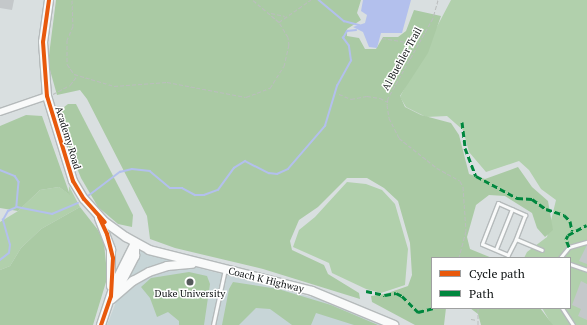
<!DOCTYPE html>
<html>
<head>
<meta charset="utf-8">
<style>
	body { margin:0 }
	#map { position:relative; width:587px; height:325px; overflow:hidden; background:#d9dfe0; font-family:"PT Serif",serif }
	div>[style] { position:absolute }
	.built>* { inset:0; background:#c7d5d7 }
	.green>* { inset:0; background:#b1d0ac }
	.forest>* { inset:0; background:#aacaa4 }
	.water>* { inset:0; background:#b3c0ed }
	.stream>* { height:1.5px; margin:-0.75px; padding:0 0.75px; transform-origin:0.75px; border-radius:0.75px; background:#b3c0ed }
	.building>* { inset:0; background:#c4c8ca }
	.path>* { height:1px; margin-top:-0.5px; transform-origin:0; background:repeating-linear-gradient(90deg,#babdbd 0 4px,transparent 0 6px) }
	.roads { filter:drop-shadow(1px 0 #b5babb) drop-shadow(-1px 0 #b5babb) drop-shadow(0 1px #b5babb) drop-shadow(0 -1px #b5babb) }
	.lane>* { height:3px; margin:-1.5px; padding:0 1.5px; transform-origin:1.5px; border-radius:1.5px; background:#f9fafa }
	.street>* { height:6px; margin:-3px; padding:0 3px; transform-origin:3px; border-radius:3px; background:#f9fafa }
	.secondary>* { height:8px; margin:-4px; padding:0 4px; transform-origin:4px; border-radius:4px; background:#f9fafa }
	.quiet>* { height:3px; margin-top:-1.5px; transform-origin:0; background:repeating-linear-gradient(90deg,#00873e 0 6px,transparent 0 9px) }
	.cycleway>* { height:4px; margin:-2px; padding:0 2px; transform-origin:2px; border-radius:2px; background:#e8590c }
	.dots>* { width:11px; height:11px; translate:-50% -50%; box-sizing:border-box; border:2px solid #fff; border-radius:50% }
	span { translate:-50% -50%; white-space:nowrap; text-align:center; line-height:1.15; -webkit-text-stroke:3px #fff; paint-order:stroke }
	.street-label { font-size:10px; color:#0e1213 }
	.poi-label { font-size:10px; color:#0e1213 }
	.legend { position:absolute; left:431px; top:257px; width:140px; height:52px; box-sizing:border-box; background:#fff; border:1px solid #9fa0a1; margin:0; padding:5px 7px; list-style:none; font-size:12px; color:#0e1213 }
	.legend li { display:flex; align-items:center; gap:8px; height:20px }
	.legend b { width:20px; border:1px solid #9fa0a1 }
</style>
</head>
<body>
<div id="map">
	<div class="built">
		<div style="clip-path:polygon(137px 249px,179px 263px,334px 303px,381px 325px,107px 325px)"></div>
	</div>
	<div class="green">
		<div style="clip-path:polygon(451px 0,587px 0,587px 325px,552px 325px,542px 308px,570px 308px,570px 258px,524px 258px,527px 252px,547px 237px,556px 200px,541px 189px,529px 170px,519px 161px,486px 172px,469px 152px,463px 130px,447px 116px,426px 117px,406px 107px,400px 97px)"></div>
		<div style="clip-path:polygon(347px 182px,366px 184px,382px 190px,395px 204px,408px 249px,405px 285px,381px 293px,366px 289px,332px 273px,329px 263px,293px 247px,299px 230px,315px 217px)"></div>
		<div style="clip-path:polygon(69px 186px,80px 207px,41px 229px,21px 248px,10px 266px,0 270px,0 222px,18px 211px,40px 190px,59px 187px,69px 194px)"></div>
	</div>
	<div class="forest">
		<div style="clip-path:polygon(56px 0,361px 0,357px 13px,361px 20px,347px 29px,347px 36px,359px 38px,365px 49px,376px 49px,383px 37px,398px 37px,406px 31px,414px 10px,441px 16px,428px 53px,400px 96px,405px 107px,421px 115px,451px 123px,459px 135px,469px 174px,485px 179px,518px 167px,532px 187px,548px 201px,553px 230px,545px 237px,537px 228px,532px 213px,505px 196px,489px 195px,476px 205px,467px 237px,470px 249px,492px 258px,432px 258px,432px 308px,446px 308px,444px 325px,415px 325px,372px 302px,371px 296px,385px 294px,408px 286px,412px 275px,410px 243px,398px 201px,384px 188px,367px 178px,347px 178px,318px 207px,299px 220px,290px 241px,292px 250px,324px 265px,328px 274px,359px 293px,360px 299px,263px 269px,175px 248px,150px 239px,147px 216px,87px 99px,80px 90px,57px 95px,48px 63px)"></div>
		<div style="clip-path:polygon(68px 104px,76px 104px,124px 197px,133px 215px,132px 227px,118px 224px,98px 207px,81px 178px,64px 136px,59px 111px)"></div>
		<div style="clip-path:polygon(26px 115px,42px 116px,70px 195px,59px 187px,40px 190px,18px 211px,0 208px,0 126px)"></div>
		<div style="clip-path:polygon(80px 207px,98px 230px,104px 243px,106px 263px,106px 282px,93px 325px,0 325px,0 270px,10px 266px,21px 248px,41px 229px)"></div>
		<div style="clip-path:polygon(189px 272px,207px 276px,210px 284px,204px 325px,179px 325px,179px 321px,168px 312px,157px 317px,150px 298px,141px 287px,151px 278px)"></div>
		<div style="clip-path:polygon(233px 282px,278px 289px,331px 305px,378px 325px,354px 325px,316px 313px,311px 325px,292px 325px,270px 309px,256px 308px,239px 325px,222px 325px,229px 289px)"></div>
		<div style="clip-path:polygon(470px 308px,540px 308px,553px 325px,481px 325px,478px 314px)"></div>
	</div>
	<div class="water">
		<div style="clip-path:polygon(363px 0,411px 0,402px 33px,381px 33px,377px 48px,369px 47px,363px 32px,353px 27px,365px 23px,367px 15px,361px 11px)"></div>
	</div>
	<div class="stream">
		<div style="left:319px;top:0;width:33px;rotate:40deg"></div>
		<div style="left:344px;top:21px;width:16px;rotate:15deg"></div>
		<div style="left:0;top:170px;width:16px;rotate:22deg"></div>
		<div style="left:15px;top:176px;width:7px;rotate:56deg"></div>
		<div style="left:19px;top:182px;width:25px;rotate:95deg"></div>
		<div style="left:88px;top:196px;width:40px;rotate:-37deg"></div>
		<div style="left:120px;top:172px;width:12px;rotate:-14deg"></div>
		<div style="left:132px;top:169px;width:18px;rotate:6deg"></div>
		<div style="left:150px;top:171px;width:26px;rotate:40deg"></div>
		<div style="left:170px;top:188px;width:12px"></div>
		<div style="left:182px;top:188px;width:15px;rotate:28deg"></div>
		<div style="left:195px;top:195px;width:9px"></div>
		<div style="left:204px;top:195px;width:15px;rotate:-20deg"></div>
		<div style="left:218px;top:190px;width:27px;rotate:-54deg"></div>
		<div style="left:234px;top:168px;width:13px;rotate:-32deg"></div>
		<div style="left:245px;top:161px;width:27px;rotate:27deg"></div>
		<div style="left:269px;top:173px;width:8px;rotate:7deg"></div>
		<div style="left:277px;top:174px;width:12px;rotate:-24deg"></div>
		<div style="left:288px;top:169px;width:57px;rotate:-49.3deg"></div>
		<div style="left:325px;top:126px;width:42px;rotate:-73.3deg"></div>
		<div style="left:337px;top:86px;width:29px;rotate:-61deg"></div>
		<div style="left:351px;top:61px;width:15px;rotate:-98deg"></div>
		<div style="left:349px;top:46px;width:10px;rotate:-127deg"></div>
		<div style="left:343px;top:38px;width:8px;rotate:-60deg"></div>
		<div style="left:347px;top:31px;width:9px;rotate:-6deg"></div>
		<div style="left:0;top:260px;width:11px;rotate:-38deg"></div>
		<div style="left:9px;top:253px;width:8px;rotate:-83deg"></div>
		<div style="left:10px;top:245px;width:26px;rotate:-106deg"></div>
		<div style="left:3px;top:220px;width:10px;rotate:-61deg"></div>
		<div style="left:8px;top:211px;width:10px;rotate:-24deg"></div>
		<div style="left:17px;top:207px;width:36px;rotate:11deg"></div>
		<div style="left:52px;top:214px;width:28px;rotate:-23deg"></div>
	</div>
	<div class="building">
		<div style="clip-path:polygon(0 0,14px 0,12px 10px,0 8px)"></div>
		<div style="clip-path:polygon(587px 245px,587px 264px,579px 261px)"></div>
		<div style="clip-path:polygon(581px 281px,587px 284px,587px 320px,578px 316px,581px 309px,572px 305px)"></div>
	</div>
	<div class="path">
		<div style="left:72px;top:0;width:26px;rotate:88deg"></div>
		<div style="left:73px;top:26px;width:15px;rotate:113deg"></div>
		<div style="left:67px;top:40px;width:24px;rotate:90deg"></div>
		<div style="left:67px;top:64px;width:12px;rotate:55deg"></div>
		<div style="left:74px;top:74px;width:42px;rotate:16.7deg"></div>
		<div style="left:114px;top:86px;width:53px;rotate:-4.3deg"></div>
		<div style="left:167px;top:82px;width:80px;rotate:10.8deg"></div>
		<div style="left:246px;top:97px;width:26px;rotate:-21deg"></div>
		<div style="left:270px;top:88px;width:26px;rotate:-58deg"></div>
		<div style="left:284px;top:66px;width:22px;rotate:-77deg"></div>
		<div style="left:289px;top:45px;width:8px;rotate:-97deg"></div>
		<div style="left:288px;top:37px;width:17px;rotate:-121deg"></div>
		<div style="left:279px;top:22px;width:34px;rotate:-140deg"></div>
		<div style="left:438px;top:0;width:19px;rotate:106deg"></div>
		<div style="left:433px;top:18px;width:92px;rotate:119.4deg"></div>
		<div style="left:388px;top:98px;width:7px;rotate:98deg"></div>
		<div style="left:387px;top:105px;width:13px;rotate:81deg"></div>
		<div style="left:389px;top:118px;width:22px;rotate:63deg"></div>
		<div style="left:399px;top:138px;width:48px;rotate:38.3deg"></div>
		<div style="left:437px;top:168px;width:26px;rotate:29deg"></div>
		<div style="left:460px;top:181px;width:7px;rotate:63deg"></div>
		<div style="left:463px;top:187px;width:44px;rotate:86.1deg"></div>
		<div style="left:466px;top:231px;width:28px;rotate:105deg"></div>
		<div style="left:271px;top:13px;width:14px;rotate:12deg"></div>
		<div style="left:279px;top:22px;width:39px;rotate:-35deg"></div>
		<div style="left:382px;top:38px;width:36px;rotate:9deg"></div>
		<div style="left:53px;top:94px;width:19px;rotate:-28deg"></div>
		<div style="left:70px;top:85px;width:11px;rotate:-52deg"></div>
		<div style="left:339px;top:94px;width:13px;rotate:23deg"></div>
		<div style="left:351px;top:99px;width:16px;rotate:-11deg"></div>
		<div style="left:367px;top:96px;width:13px;rotate:9deg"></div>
		<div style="left:380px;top:98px;width:9px;rotate:27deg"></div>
		<div style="left:478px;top:308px;width:17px;rotate:90deg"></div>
		<div style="left:471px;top:319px;width:6px;rotate:9deg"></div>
	</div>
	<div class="roads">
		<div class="lane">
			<div style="left:516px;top:239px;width:18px;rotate:117deg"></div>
			<div style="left:508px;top:255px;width:28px;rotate:-157deg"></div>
			<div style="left:482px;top:244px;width:44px;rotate:-68.7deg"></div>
			<div style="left:498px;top:203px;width:30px;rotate:24deg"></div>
			<div style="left:525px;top:215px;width:26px;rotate:111deg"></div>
			<div style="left:516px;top:239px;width:28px;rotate:23deg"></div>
			<div style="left:496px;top:249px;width:43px;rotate:-68.2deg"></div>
			<div style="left:560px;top:258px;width:14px;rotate:-51deg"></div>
			<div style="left:569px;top:247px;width:19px;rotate:-16deg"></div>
			<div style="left:570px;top:264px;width:18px;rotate:19deg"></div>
			<div style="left:562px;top:308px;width:20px;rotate:57deg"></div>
			<div style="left:213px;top:325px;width:57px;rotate:-77.9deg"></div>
		</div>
		<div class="street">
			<div style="left:0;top:112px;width:50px;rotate:-18.8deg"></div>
		</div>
		<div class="secondary">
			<div style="left:49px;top:0;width:42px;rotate:98.1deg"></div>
			<div style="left:43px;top:42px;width:54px;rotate:85.8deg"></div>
			<div style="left:47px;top:96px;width:89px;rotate:73deg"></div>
			<div style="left:73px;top:181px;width:21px;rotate:59deg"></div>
			<div style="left:84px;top:199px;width:31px;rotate:48deg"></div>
			<div style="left:105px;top:222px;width:26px;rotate:36deg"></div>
			<div style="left:126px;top:237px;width:26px;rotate:29deg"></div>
			<div style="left:149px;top:250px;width:168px;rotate:14.1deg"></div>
			<div style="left:312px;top:291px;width:89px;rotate:22.5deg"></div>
			<div style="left:99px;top:218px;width:34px;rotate:69deg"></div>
			<div style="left:111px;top:250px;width:36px;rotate:90deg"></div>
			<div style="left:116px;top:293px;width:42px;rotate:-62.8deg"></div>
			<div style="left:135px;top:256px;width:13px;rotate:-90deg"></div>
			<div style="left:112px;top:299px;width:28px;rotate:-41deg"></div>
			<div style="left:133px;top:281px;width:18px;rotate:-29deg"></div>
			<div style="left:149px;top:272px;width:19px;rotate:-18deg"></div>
			<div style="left:167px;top:266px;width:25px;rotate:-5deg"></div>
			<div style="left:101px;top:325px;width:44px;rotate:-71.6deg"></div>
			<div style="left:115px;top:283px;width:45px;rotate:-63.4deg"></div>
		</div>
	</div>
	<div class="quiet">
		<div style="left:462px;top:122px;width:26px;rotate:83deg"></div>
		<div style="left:465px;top:148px;width:30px;rotate:69deg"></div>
		<div style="left:476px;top:176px;width:47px;rotate:28.2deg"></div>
		<div style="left:517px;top:198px;width:15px;rotate:4deg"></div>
		<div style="left:532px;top:199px;width:17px;rotate:36deg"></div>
		<div style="left:546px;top:209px;width:19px;rotate:18deg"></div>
		<div style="left:564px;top:215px;width:8px;rotate:45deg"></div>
		<div style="left:570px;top:221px;width:10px;rotate:79deg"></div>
		<div style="left:569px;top:247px;width:9px;rotate:-111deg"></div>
		<div style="left:566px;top:239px;width:4px;rotate:-63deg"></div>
		<div style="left:568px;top:235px;width:21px;rotate:-28deg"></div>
		<div style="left:366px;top:291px;width:19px;rotate:12deg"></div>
		<div style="left:385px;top:295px;width:11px;rotate:-10deg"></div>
		<div style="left:396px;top:293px;width:7px;rotate:27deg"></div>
		<div style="left:402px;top:296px;width:23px;rotate:45deg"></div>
		<div style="left:418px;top:312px;width:16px;rotate:-14deg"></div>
	</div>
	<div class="cycleway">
		<div style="left:49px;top:0;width:42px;rotate:98.1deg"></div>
		<div style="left:43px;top:42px;width:54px;rotate:85.8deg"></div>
		<div style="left:47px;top:96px;width:89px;rotate:73deg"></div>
		<div style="left:73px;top:181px;width:21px;rotate:59deg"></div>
		<div style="left:84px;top:199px;width:31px;rotate:48deg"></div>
		<div style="left:99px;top:217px;width:19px;rotate:65deg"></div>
		<div style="left:107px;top:234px;width:25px;rotate:76deg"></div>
		<div style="left:113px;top:258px;width:38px;rotate:93deg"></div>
		<div style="left:111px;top:296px;width:31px;rotate:109deg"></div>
	</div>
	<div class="dots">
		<div style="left:190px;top:282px;background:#555a5b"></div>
	</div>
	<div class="street-label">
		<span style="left:402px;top:59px;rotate:-61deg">Al Buehler Trail</span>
		<span style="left:68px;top:138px;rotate:73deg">Academy Road</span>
		<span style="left:266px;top:280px;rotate:14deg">Coach K Highway</span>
	</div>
	<div class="poi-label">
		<span style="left:190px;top:294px">Duke University</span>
	</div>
	<ul class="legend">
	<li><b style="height:5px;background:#e8590c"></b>Cycle path</li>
	<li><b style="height:5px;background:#00873e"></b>Path</li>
	</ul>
</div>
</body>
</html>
